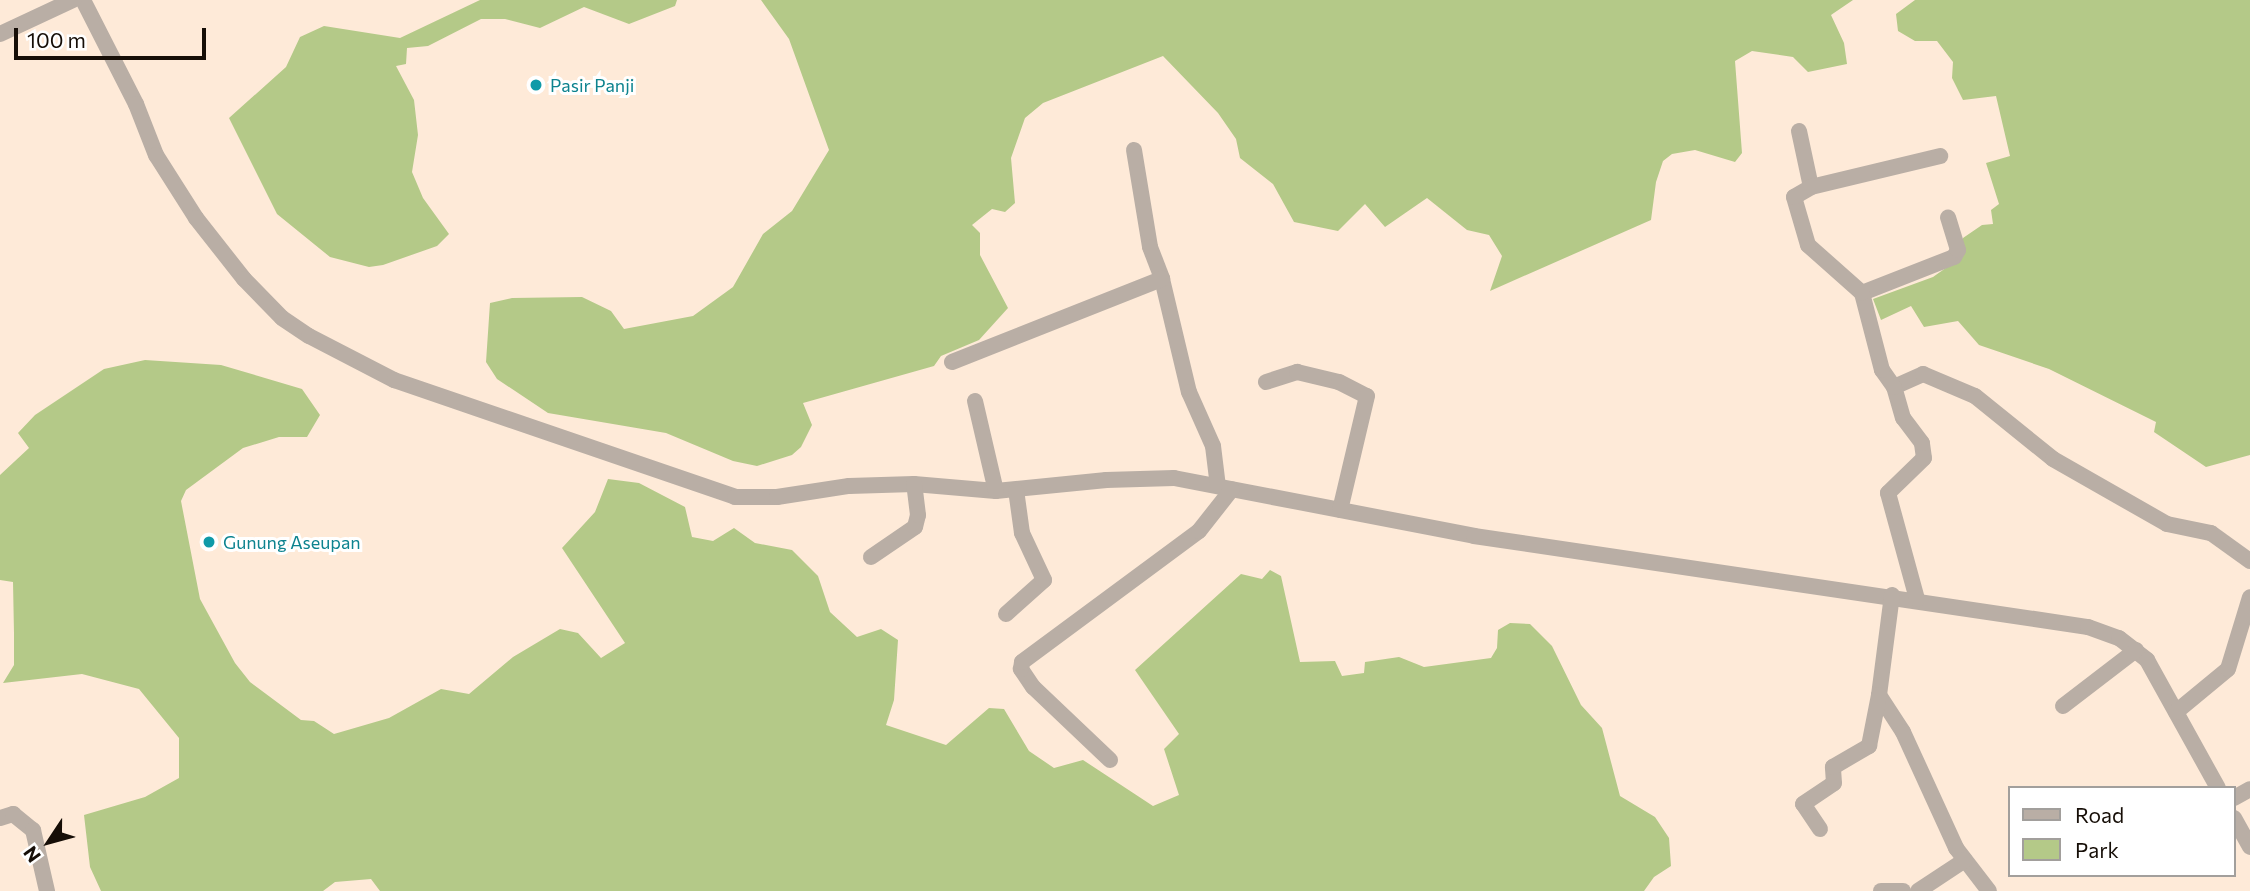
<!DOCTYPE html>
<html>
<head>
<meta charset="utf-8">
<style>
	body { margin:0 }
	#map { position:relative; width:2250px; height:891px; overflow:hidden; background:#feead8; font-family:Commissioner,sans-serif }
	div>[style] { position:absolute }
	.green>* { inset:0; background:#b4c988 }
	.street>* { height:16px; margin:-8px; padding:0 8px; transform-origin:8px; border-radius:8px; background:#b9aea5 }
	.dots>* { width:19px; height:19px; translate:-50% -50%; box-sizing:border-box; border:4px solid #fff; border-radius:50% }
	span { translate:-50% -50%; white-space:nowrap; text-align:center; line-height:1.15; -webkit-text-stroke:6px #fff; paint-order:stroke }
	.culture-label { font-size:18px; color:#0d838f }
	.left { translate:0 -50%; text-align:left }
	.legend { position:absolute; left:2008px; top:786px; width:228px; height:91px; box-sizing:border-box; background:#fff; border:2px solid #a29f9c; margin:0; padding:9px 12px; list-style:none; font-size:21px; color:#160e07 }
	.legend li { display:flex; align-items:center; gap:14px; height:35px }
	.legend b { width:35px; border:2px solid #a29f9c }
	.north { position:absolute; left:14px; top:807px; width:70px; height:70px; -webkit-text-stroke:5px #fff; paint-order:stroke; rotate:234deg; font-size:19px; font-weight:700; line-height:28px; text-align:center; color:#160e07 }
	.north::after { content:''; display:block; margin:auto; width:24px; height:32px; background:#160e07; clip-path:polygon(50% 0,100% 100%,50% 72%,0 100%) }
	.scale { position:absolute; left:14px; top:28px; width:192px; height:32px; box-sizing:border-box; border:4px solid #160e07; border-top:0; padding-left:9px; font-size:21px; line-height:24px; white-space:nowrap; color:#160e07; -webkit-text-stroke:5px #fff; paint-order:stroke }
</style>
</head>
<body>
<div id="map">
	<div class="green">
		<div style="clip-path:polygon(480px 0,677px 0,675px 6px,629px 24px,584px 7px,540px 28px,505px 19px,481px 19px,428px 46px,407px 48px,406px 64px,396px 66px,414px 100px,418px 135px,412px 172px,423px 198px,449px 234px,437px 246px,383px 265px,369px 267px,330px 257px,277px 214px,229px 118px,286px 67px,300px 37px,324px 26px,400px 38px)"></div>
		<div style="clip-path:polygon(761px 0,1853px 0,1831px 15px,1844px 43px,1847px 64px,1808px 72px,1793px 57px,1752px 51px,1735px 61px,1742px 153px,1735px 162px,1695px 150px,1672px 154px,1663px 161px,1656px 182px,1651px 220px,1490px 291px,1502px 256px,1489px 235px,1467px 230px,1427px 198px,1385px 227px,1365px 204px,1338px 231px,1294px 222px,1273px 184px,1240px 158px,1236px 139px,1218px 113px,1163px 56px,1043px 103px,1025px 118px,1011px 158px,1015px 203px,1005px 212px,992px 209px,972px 225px,980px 233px,980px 255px,1008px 308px,979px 340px,941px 356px,934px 366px,803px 403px,812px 425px,801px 447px,792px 455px,757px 466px,733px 461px,666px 433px,548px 413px,497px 379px,486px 362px,490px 303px,512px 298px,582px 297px,611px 311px,624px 329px,693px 316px,733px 287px,763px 234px,792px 211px,829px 150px,789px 39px)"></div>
		<div style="clip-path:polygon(1915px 0,2250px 0,2250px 455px,2206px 467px,2154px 432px,2156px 422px,2049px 369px,1979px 345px,1958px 321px,1924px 327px,1911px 306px,1881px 320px,1873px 299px,1933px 277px,1960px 258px,1963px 238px,1982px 225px,1993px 224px,1991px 210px,1999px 204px,1986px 163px,2010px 156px,1996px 96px,1963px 100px,1952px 78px,1953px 62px,1937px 41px,1915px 41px,1898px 31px,1896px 14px)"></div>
		<div style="clip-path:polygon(145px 360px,221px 365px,302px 389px,320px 415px,307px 437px,279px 437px,243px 448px,186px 490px,181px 501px,200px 599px,235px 663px,250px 682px,301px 720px,314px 721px,334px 734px,389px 718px,441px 689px,469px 694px,513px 657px,560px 629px,578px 633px,601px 658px,625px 643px,562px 548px,595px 512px,608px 479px,639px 483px,685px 507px,692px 537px,713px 541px,734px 528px,755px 543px,792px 550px,818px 576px,830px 612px,857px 637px,881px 629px,898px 640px,894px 700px,886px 725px,946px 745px,989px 708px,1004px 709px,1029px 751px,1054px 768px,1083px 760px,1153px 806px,1179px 795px,1164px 749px,1179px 734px,1135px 670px,1241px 574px,1262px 579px,1270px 570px,1281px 576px,1300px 662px,1335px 661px,1342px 676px,1364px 673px,1365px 662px,1399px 657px,1424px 667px,1491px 658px,1497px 648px,1498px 630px,1510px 623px,1530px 624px,1552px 646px,1581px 705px,1602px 728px,1620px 796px,1655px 817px,1669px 838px,1671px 866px,1654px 877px,1644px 891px,380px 891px,371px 879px,335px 882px,323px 891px,101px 891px,90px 867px,84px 815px,145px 797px,179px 778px,179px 738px,139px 689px,82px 674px,3px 683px,14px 665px,14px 634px,13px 582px,0 580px,0 475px,29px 448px,18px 433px,35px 415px,104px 369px)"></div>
	</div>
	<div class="street">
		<div style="left:83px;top:0;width:117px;rotate:63deg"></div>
		<div style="left:136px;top:104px;width:55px;rotate:68.6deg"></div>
		<div style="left:156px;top:155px;width:75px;rotate:57.6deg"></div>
		<div style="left:196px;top:218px;width:78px;rotate:51.8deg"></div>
		<div style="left:244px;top:279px;width:54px;rotate:45.7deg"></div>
		<div style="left:282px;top:318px;width:32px;rotate:34deg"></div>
		<div style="left:309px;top:336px;width:96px;rotate:27.4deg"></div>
		<div style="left:394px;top:380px;width:361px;rotate:18.9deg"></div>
		<div style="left:735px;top:497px;width:42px"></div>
		<div style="left:777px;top:497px;width:73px;rotate:-8.7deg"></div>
		<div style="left:849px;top:486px;width:65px;rotate:-1.8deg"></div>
		<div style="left:914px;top:484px;width:82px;rotate:4.9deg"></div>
		<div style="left:996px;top:491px;width:111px;rotate:-5.7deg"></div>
		<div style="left:1106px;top:480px;width:68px;rotate:-1.7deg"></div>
		<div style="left:1174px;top:478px;width:306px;rotate:10.9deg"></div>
		<div style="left:1474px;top:536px;width:621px;rotate:8.43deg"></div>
		<div style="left:2088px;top:627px;width:33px;rotate:20deg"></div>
		<div style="left:2119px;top:638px;width:36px;rotate:38deg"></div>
		<div style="left:2147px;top:660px;width:146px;rotate:61deg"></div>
		<div style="left:0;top:34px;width:81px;rotate:-25deg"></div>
		<div style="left:1799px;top:131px;width:57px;rotate:77.9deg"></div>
		<div style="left:1134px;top:150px;width:98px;rotate:80.6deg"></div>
		<div style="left:1150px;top:247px;width:34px;rotate:69deg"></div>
		<div style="left:1162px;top:279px;width:116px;rotate:76.6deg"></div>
		<div style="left:1189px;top:392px;width:59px;rotate:66deg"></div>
		<div style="left:1213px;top:446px;width:39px;rotate:83deg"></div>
		<div style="left:1862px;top:293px;width:99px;rotate:-21.4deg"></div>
		<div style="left:1954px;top:257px;width:8px;rotate:-60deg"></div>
		<div style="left:1958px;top:250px;width:34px;rotate:-107deg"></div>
		<div style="left:952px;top:362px;width:226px;rotate:-21.6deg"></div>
		<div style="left:1266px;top:382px;width:33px;rotate:-18deg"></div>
		<div style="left:1297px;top:372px;width:43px;rotate:13.4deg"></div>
		<div style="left:1339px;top:382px;width:31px;rotate:27deg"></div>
		<div style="left:1367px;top:396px;width:117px;rotate:103.3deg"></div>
		<div style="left:1894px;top:387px;width:32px;rotate:-24deg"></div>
		<div style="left:1923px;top:374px;width:56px;rotate:22.9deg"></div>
		<div style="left:1975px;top:396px;width:100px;rotate:38.9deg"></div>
		<div style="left:2053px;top:459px;width:131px;rotate:29.7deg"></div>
		<div style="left:2167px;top:524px;width:45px;rotate:11.6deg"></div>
		<div style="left:2211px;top:533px;width:48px;rotate:35.7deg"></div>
		<div style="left:975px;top:401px;width:92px;rotate:76.9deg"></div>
		<div style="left:871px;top:557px;width:53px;rotate:-34.3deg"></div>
		<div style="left:915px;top:527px;width:12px;rotate:-76deg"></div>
		<div style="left:918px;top:515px;width:31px;rotate:-97deg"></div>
		<div style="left:1892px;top:595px;width:101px;rotate:97.4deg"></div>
		<div style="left:1879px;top:695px;width:44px;rotate:57deg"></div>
		<div style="left:1903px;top:732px;width:128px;rotate:65.4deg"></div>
		<div style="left:1956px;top:848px;width:54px;rotate:52.5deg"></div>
		<div style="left:1917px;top:599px;width:110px;rotate:-105.3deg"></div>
		<div style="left:1888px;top:493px;width:50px;rotate:-44.2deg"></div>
		<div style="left:1924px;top:458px;width:15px;rotate:-98deg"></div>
		<div style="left:1922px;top:443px;width:31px;rotate:-127deg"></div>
		<div style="left:1903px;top:418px;width:32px;rotate:-106deg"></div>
		<div style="left:1894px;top:387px;width:21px;rotate:-125deg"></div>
		<div style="left:1882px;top:370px;width:80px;rotate:-104.6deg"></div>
		<div style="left:1862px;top:293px;width:72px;rotate:-138.4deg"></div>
		<div style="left:1808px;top:245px;width:50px;rotate:-106.3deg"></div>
		<div style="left:1794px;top:197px;width:20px;rotate:-30deg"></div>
		<div style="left:1811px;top:187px;width:133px;rotate:-13.5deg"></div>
		<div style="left:1006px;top:614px;width:51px;rotate:-41.8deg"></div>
		<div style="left:1044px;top:580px;width:52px;rotate:-115.1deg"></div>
		<div style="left:1022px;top:533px;width:43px;rotate:-97.9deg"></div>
		<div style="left:2063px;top:706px;width:92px;rotate:-37.5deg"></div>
		<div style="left:2176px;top:712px;width:67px;rotate:-39.6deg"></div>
		<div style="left:2228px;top:669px;width:75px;rotate:-73deg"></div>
		<div style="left:1110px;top:760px;width:106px;rotate:-136.5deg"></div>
		<div style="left:1033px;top:687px;width:22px;rotate:-124deg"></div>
		<div style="left:1021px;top:669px;width:7px;rotate:-82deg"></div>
		<div style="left:1022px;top:662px;width:220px;rotate:-36.5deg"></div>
		<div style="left:1199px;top:531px;width:53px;rotate:-51.8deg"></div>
		<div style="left:2234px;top:798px;width:18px;rotate:-29deg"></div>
		<div style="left:0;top:818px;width:14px;rotate:-17deg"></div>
		<div style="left:13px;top:814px;width:26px;rotate:39deg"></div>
		<div style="left:33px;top:830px;width:63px;rotate:77.1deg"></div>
		<div style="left:2234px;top:818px;width:33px;rotate:61deg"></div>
		<div style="left:1820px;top:829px;width:30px;rotate:-124deg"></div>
		<div style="left:1803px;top:804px;width:37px;rotate:-34deg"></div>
		<div style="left:1834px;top:783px;width:16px;rotate:-94deg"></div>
		<div style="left:1833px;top:767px;width:42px;rotate:-30.3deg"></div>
		<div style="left:1869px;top:746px;width:52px;rotate:-78.9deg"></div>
		<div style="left:1881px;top:891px;width:22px"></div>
		<div style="left:1918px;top:891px;width:56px;rotate:-33.4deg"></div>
	</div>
	<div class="dots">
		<div style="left:536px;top:85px;background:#0f9aa8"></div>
		<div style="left:209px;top:542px;background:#0f9aa8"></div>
	</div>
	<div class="culture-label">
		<span class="left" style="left:550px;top:85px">Pasir Panji</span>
		<span class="left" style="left:223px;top:542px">Gunung Aseupan</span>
	</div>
	<ul class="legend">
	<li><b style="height:9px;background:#b9aea5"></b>Road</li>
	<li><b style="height:19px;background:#b4c988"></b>Park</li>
	</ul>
	<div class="north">N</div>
	<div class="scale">100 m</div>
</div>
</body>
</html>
